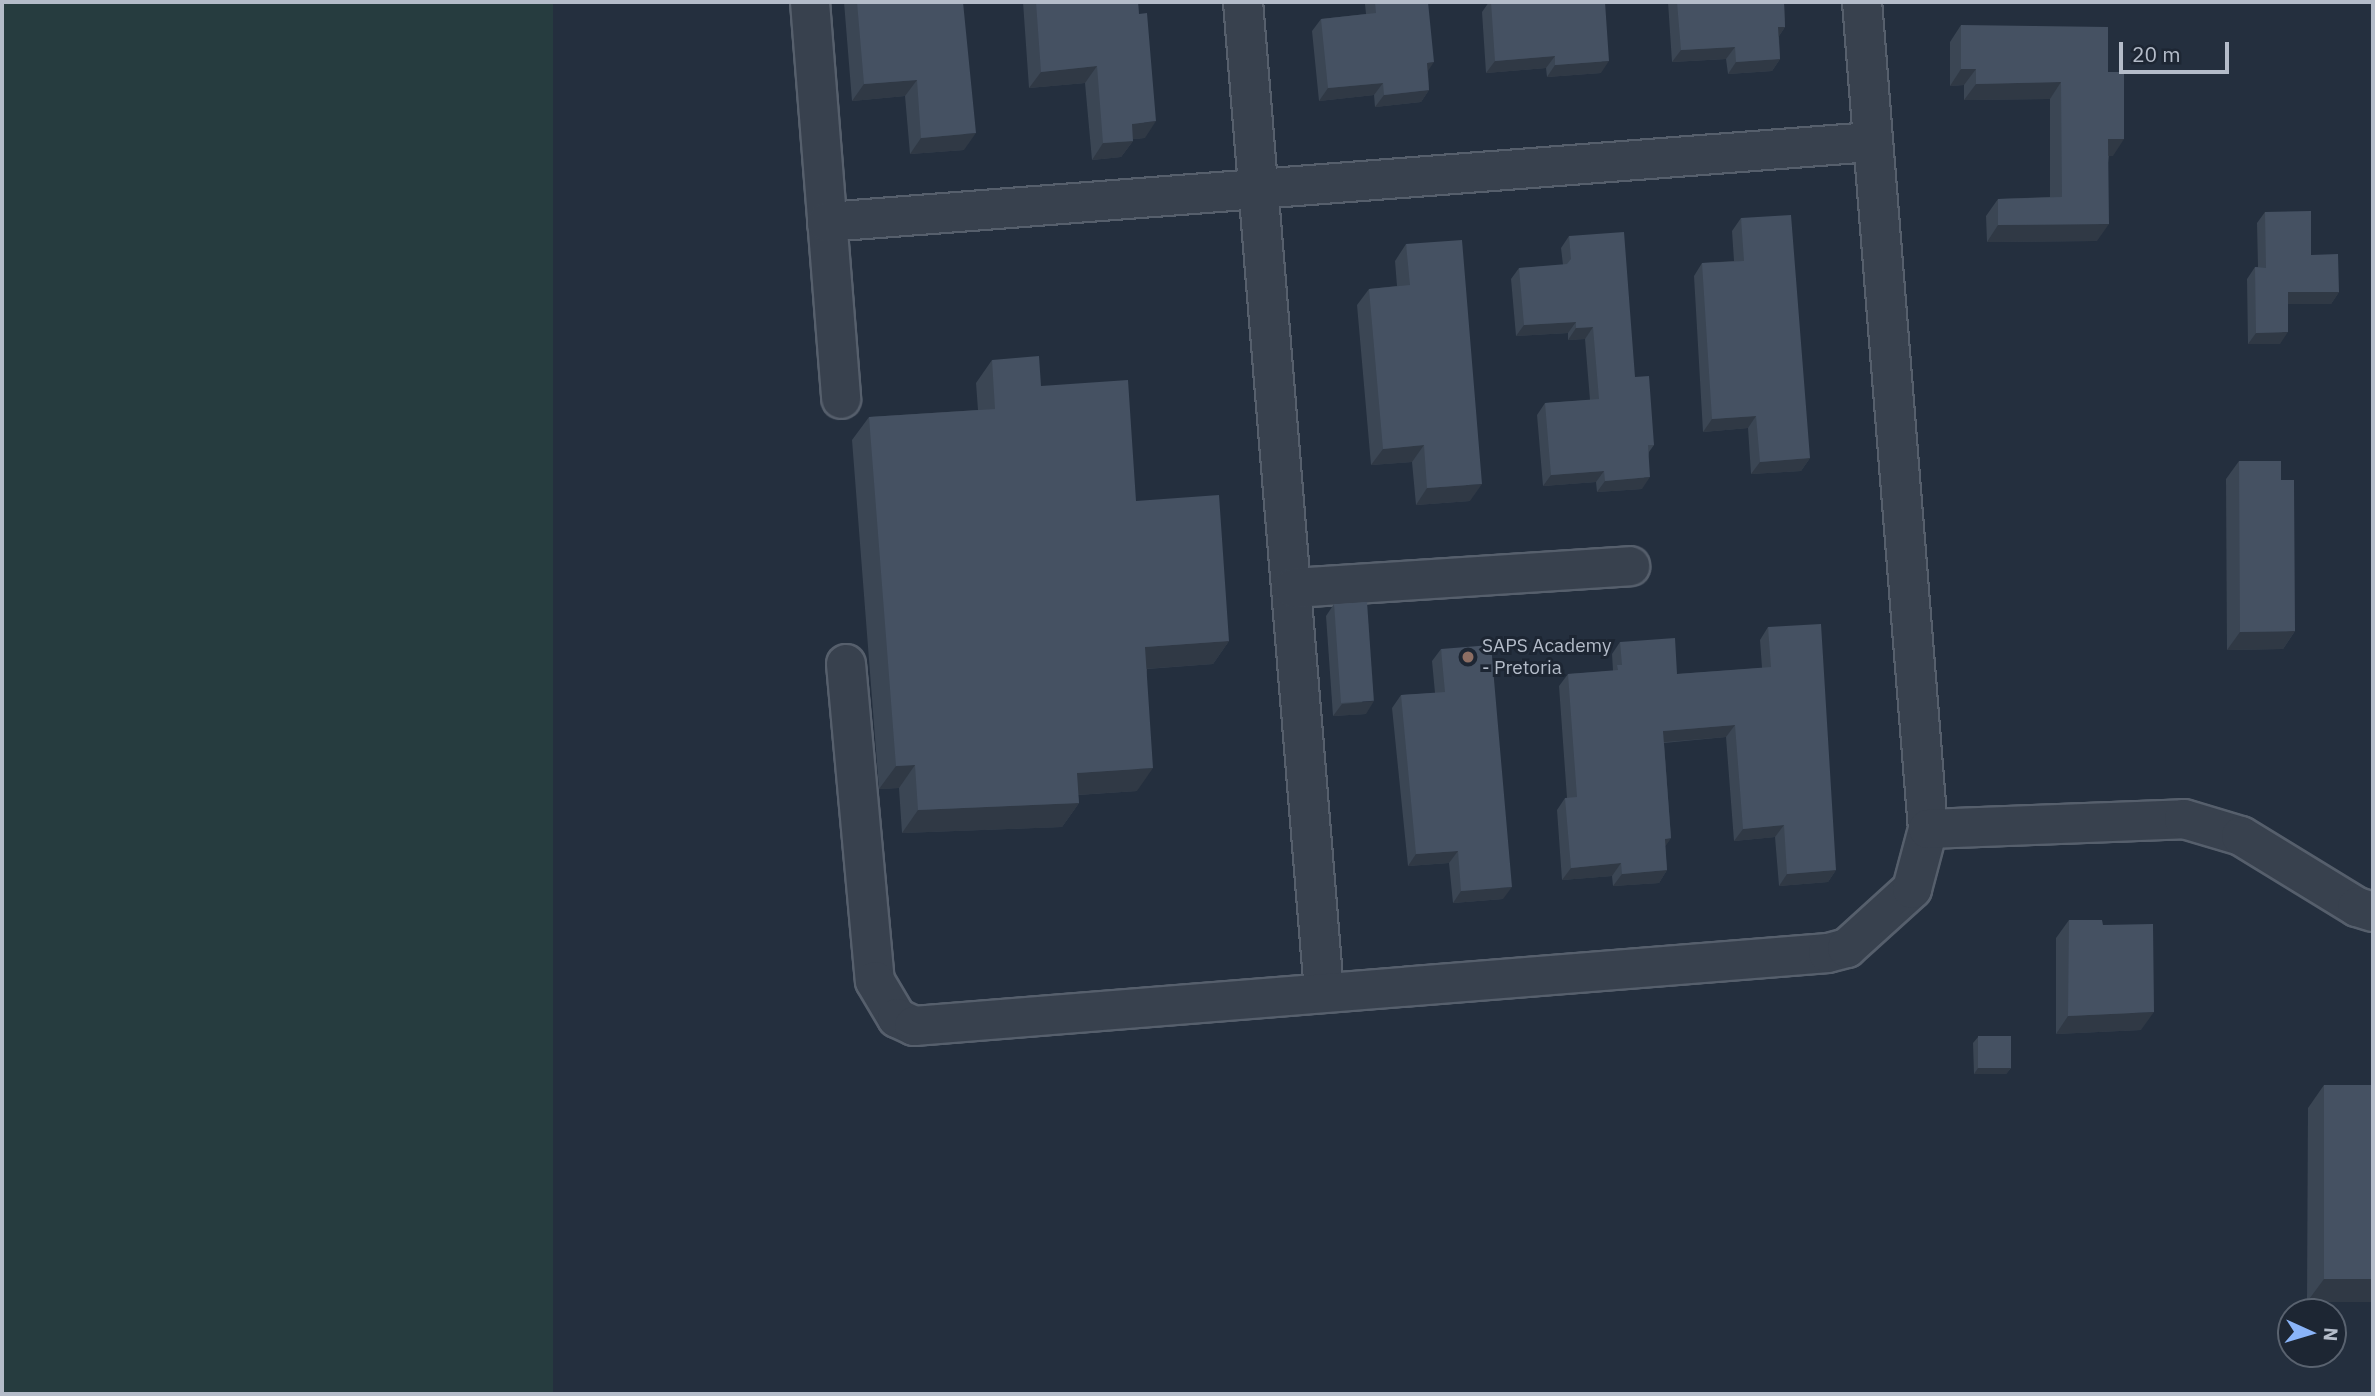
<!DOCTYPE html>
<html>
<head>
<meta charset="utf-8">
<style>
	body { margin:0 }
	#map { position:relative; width:2375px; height:1396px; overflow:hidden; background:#242f3e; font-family:"IBM Plex Sans",sans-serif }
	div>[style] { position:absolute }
	.green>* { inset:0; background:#263c3f; transform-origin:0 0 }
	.roads { filter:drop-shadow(2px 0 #565f6c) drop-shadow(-2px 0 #565f6c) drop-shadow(0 2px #565f6c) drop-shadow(0 -2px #565f6c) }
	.minor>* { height:38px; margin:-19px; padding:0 19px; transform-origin:19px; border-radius:19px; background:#38414e }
	.wall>* { inset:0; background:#3b4654 }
	.shaded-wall>* { inset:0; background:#303945 }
	.building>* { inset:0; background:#455162; transform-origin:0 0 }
	.dots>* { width:19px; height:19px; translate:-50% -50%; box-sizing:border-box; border:4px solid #1d2633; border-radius:50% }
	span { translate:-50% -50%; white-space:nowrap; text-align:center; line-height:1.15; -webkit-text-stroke:6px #1d2633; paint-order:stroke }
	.poi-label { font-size:19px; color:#b4bcc9 }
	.left { translate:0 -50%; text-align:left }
	.frame { position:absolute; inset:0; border:4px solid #b4bcc9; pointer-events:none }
	.north { position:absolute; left:2277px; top:1298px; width:70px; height:70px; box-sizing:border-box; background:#1d2633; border:2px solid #59626f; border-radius:50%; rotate:94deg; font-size:19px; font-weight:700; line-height:28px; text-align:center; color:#b4bcc9 }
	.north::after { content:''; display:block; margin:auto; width:24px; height:32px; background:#8ab4f8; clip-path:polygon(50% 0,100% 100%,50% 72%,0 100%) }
	.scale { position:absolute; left:2119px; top:42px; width:110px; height:32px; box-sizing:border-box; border:4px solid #b4bcc9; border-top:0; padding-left:9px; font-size:21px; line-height:24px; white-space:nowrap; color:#b4bcc9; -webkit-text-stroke:5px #1d2633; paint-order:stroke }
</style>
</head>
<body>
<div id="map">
	<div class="green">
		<div style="left:2px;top:2px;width:551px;height:1392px"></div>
	</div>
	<div class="roads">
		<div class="minor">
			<div style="left:810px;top:2px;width:398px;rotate:85.5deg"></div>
			<div style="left:1243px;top:2px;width:992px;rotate:85.32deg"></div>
			<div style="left:827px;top:222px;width:1047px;rotate:-4.38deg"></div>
			<div style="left:1293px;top:588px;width:338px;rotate:-3.7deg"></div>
			<div style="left:846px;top:664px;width:318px;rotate:84.8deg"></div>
			<div style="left:875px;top:981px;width:43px;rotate:59.3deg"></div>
			<div style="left:897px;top:1018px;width:19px;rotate:25deg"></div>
			<div style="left:914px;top:1026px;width:917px;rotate:-4.57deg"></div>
			<div style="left:1828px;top:953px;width:20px;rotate:-15deg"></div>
			<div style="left:1847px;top:948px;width:88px;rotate:-42.2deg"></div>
			<div style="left:1912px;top:889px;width:62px;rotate:-75.1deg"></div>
			<div style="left:1928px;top:829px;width:830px;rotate:-94.56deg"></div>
			<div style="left:1928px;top:829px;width:256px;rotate:-2.2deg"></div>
			<div style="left:2184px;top:819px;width:59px;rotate:16.6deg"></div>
			<div style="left:2241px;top:836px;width:136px;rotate:31.5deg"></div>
			<div style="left:2357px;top:907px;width:17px;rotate:17deg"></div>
		</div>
	</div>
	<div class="wall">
		<div style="clip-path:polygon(844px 2px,963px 2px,964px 150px,910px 154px,905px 96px,852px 101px)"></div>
		<div style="clip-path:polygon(1023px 2px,1138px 2px,1145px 138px,1133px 139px,1133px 141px,1121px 157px,1092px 160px,1085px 83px,1029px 88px)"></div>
		<div style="clip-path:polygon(1366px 2px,1428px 2px,1428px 72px,1429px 90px,1421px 102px,1375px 107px,1374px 95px,1319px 101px,1312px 31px,1321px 19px,1366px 14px,1365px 4px)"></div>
		<div style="clip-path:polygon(1489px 2px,1605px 2px,1601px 73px,1547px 77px,1546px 68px,1486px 73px,1482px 12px)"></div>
		<div style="clip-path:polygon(1668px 2px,1784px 2px,1785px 27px,1779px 36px,1780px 59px,1772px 71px,1728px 74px,1726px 59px,1672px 62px)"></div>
		<div style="clip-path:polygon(1961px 25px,2108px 72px,2113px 156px,2109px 156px,2097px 241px,1987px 242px,1986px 216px,1998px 199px,2050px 197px,2050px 99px,1964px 100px,1964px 85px,1950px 86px,1950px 42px)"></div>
		<div style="clip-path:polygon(2265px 212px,2311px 255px,2339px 292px,2331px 304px,2288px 304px,2280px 344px,2248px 344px,2247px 279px,2255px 267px,2258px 267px,2257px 223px)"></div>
		<div style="clip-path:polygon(1741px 218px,1810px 458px,1801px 471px,1751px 474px,1748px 428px,1703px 432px,1694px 276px,1702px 263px,1734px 261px,1732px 231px)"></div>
		<div style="clip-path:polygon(1569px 236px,1635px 377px,1654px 445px,1649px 452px,1642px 489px,1597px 492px,1596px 482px,1543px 486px,1537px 415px,1545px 403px,1590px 400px,1585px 339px,1568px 340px,1568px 333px,1516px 336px,1511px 279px,1519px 268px,1563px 265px,1561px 248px)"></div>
		<div style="clip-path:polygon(1406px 244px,1470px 501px,1416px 505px,1412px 462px,1371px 465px,1357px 305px,1369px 289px,1397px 286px,1395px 261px)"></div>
		<div style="clip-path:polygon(992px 360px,1041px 386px,1136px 501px,1229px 641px,1213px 664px,1147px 669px,1137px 791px,1078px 795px,1079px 803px,1062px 827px,902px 833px,899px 788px,879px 789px,852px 440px,869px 417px,978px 410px,976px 383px)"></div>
		<div style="clip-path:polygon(2239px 461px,2281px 480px,2295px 631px,2283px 649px,2227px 650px,2226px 479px)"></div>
		<div style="clip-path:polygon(1334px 604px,1366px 714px,1333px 716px,1326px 616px)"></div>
		<div style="clip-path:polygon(1768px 627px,1836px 870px,1828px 882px,1779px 886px,1775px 837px,1734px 841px,1726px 737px,1664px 743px,1671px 838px,1665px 846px,1667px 870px,1659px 883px,1613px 886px,1612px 876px,1562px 880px,1557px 810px,1565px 798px,1567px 798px,1559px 686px,1568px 674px,1613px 671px,1612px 654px,1620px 642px,1677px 674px,1762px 668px,1760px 640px)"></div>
		<div style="clip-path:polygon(1441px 649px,1503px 899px,1453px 903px,1449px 863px,1408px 866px,1392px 708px,1401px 695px,1435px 693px,1432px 661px)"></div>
		<div style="clip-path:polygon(2069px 920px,2103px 925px,2141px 1030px,2056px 1034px,2056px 938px)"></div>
		<div style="clip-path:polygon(1978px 1037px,2011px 1068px,2006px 1074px,1974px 1074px,1973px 1043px)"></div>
		<div style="clip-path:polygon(2324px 1085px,2373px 1085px,2373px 1302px,2307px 1302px,2308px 1108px)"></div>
	</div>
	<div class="shaded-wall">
		<div style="clip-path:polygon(1778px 27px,1785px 27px,1777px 39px)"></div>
		<div style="clip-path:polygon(1735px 47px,1726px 59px,1672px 62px,1681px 50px)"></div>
		<div style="clip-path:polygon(1555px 56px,1546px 68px,1486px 73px,1495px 61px)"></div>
		<div style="clip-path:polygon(1780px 59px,1772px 71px,1728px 74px,1736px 62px)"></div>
		<div style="clip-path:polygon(1609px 61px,1601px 73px,1547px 77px,1555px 65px)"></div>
		<div style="clip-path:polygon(1434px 62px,1426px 74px,1427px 63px)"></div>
		<div style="clip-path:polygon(1097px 66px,1085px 83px,1029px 88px,1041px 72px)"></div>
		<div style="clip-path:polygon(1961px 69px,1976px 69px,1964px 85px,1950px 86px)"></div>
		<div style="clip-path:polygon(917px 80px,905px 96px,852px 101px,864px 84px)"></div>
		<div style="clip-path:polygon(2061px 82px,2050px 99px,1964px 100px,1976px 84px)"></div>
		<div style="clip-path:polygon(1383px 83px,1374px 95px,1319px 101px,1328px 88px)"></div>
		<div style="clip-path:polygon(1429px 90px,1421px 102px,1375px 107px,1384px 95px)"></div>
		<div style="clip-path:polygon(1156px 121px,1145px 138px,1120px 140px,1132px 124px)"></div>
		<div style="clip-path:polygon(976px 133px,964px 150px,910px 154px,921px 138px)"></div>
		<div style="clip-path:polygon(2108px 139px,2124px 139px,2113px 156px,2097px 156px)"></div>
		<div style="clip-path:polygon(1133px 141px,1121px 157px,1092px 160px,1103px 143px)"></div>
		<div style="clip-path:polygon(2109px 224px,2097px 241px,1987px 242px,1998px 225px)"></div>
		<div style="clip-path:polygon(2288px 292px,2339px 292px,2331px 304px,2279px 304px)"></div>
		<div style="clip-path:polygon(1576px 322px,1568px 333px,1516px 336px,1524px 325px)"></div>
		<div style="clip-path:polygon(1593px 327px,1585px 339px,1568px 340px,1576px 328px)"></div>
		<div style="clip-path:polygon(2288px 332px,2280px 344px,2248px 344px,2256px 333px)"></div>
		<div style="clip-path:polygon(1756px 416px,1748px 428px,1703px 432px,1712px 419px)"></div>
		<div style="clip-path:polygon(1424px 445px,1412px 462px,1371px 465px,1383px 449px)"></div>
		<div style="clip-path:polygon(1810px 458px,1801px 471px,1751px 474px,1760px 462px)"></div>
		<div style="clip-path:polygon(1604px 471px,1596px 482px,1543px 486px,1551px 475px)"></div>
		<div style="clip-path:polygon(1650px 477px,1642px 489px,1597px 492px,1605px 481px)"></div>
		<div style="clip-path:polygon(1482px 484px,1470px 501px,1416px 505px,1427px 488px)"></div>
		<div style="clip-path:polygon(2295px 631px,2283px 649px,2227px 650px,2240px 632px)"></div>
		<div style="clip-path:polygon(1229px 641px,1213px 664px,1129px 670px,1145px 647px)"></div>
		<div style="clip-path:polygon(1374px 701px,1366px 714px,1333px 716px,1342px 704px)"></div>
		<div style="clip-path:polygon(1735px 725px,1726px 737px,1654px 743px,1663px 731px)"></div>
		<div style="clip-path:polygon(915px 765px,899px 788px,879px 789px,896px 766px)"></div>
		<div style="clip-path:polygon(1153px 768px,1137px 791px,1060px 796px,1077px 773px)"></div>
		<div style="clip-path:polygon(1079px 803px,1062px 827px,902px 833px,918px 810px)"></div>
		<div style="clip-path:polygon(1784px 825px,1775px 837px,1734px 841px,1743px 829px)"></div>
		<div style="clip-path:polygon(1671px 838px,1662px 851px,1665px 839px)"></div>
		<div style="clip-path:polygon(1458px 851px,1449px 863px,1408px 866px,1416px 854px)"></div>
		<div style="clip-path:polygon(1621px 863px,1612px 876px,1562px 880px,1571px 868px)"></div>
		<div style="clip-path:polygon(1667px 870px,1659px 883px,1613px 886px,1622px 874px)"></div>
		<div style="clip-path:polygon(1836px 870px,1828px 882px,1779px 886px,1787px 874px)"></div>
		<div style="clip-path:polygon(1512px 887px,1503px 899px,1453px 903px,1461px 891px)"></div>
		<div style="clip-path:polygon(2154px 1012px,2141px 1030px,2056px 1034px,2068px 1016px)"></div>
		<div style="clip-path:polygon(1978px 1068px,2011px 1068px,2006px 1074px,1974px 1074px)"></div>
		<div style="clip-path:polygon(2324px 1279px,2373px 1279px,2373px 1302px,2307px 1302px)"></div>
	</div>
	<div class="building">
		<div style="clip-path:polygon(857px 2px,963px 2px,976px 133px,921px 138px,917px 80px,864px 84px)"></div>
		<div style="clip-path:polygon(1036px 2px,1138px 2px,1139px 14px,1147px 13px,1156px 121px,1132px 124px,1133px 141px,1103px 143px,1097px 66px,1041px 72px)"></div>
		<div style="clip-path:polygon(1375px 2px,1428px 2px,1434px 62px,1427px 63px,1429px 90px,1384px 95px,1383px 83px,1328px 88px,1321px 19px,1376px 13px)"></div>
		<div style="clip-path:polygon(1491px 2px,1605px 2px,1609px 61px,1555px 65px,1555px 56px,1495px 61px)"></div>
		<div style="clip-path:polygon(1677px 2px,1784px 2px,1785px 27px,1778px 27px,1780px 59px,1736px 62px,1735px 47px,1681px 50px)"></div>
		<div style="clip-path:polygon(1961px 25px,2108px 27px,2108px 72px,2124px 72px,2124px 139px,2108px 139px,2109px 224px,1998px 225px,1998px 199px,2062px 197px,2061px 82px,1976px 84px,1976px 69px,1961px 69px)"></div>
		<div style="clip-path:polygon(2311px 211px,2311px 255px,2338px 254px,2339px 292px,2288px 292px,2288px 332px,2256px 333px,2255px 267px,2266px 268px,2265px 212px)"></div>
		<div style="clip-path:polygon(1791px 215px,1810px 458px,1760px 462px,1756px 416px,1712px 419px,1702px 263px,1744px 261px,1741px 218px)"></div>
		<div style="clip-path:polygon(1624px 232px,1635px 377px,1649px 376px,1654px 445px,1648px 445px,1650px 477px,1605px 481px,1604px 471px,1551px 475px,1545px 403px,1599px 399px,1593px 327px,1576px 328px,1576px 322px,1524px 325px,1519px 268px,1567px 264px,1571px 259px,1569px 236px)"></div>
		<div style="clip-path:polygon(1462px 240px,1482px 484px,1427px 488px,1424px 445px,1383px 449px,1369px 289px,1410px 285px,1406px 244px)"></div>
		<div style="clip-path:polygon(1039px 356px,1041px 386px,1128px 380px,1136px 501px,1219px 495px,1229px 641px,1145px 647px,1153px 768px,1077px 773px,1079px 803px,918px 810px,915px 765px,896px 766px,869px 417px,995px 409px,992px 360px)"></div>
		<div style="clip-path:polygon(2239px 461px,2281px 461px,2281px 480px,2294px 480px,2295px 631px,2240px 632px)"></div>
		<div style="left:1367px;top:602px;width:99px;height:33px;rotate:86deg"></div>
		<div style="clip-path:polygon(1821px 624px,1836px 870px,1787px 874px,1784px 825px,1743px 829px,1735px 725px,1663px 731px,1671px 838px,1665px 839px,1667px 870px,1622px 874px,1621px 863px,1571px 868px,1565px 798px,1577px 797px,1568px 674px,1618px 670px,1617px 665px,1622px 665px,1620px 642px,1675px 638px,1677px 674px,1771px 667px,1768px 627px)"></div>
		<div style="clip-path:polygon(1491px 645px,1512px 887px,1461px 891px,1458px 851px,1416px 854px,1401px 695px,1445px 692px,1441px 649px)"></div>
		<div style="clip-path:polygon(2069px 920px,2102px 920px,2103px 925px,2153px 924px,2154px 1012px,2068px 1016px)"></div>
		<div style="left:2011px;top:1036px;width:32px;height:33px;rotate:90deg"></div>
		<div style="left:2324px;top:1085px;width:49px;height:194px"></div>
	</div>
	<div class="dots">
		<div style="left:1468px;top:657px;background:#8d6e63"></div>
	</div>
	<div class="poi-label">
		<span class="left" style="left:1482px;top:657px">SAPS Academy<br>- Pretoria</span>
	</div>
	<div class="frame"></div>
	<div class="north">N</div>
	<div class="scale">20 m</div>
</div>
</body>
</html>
